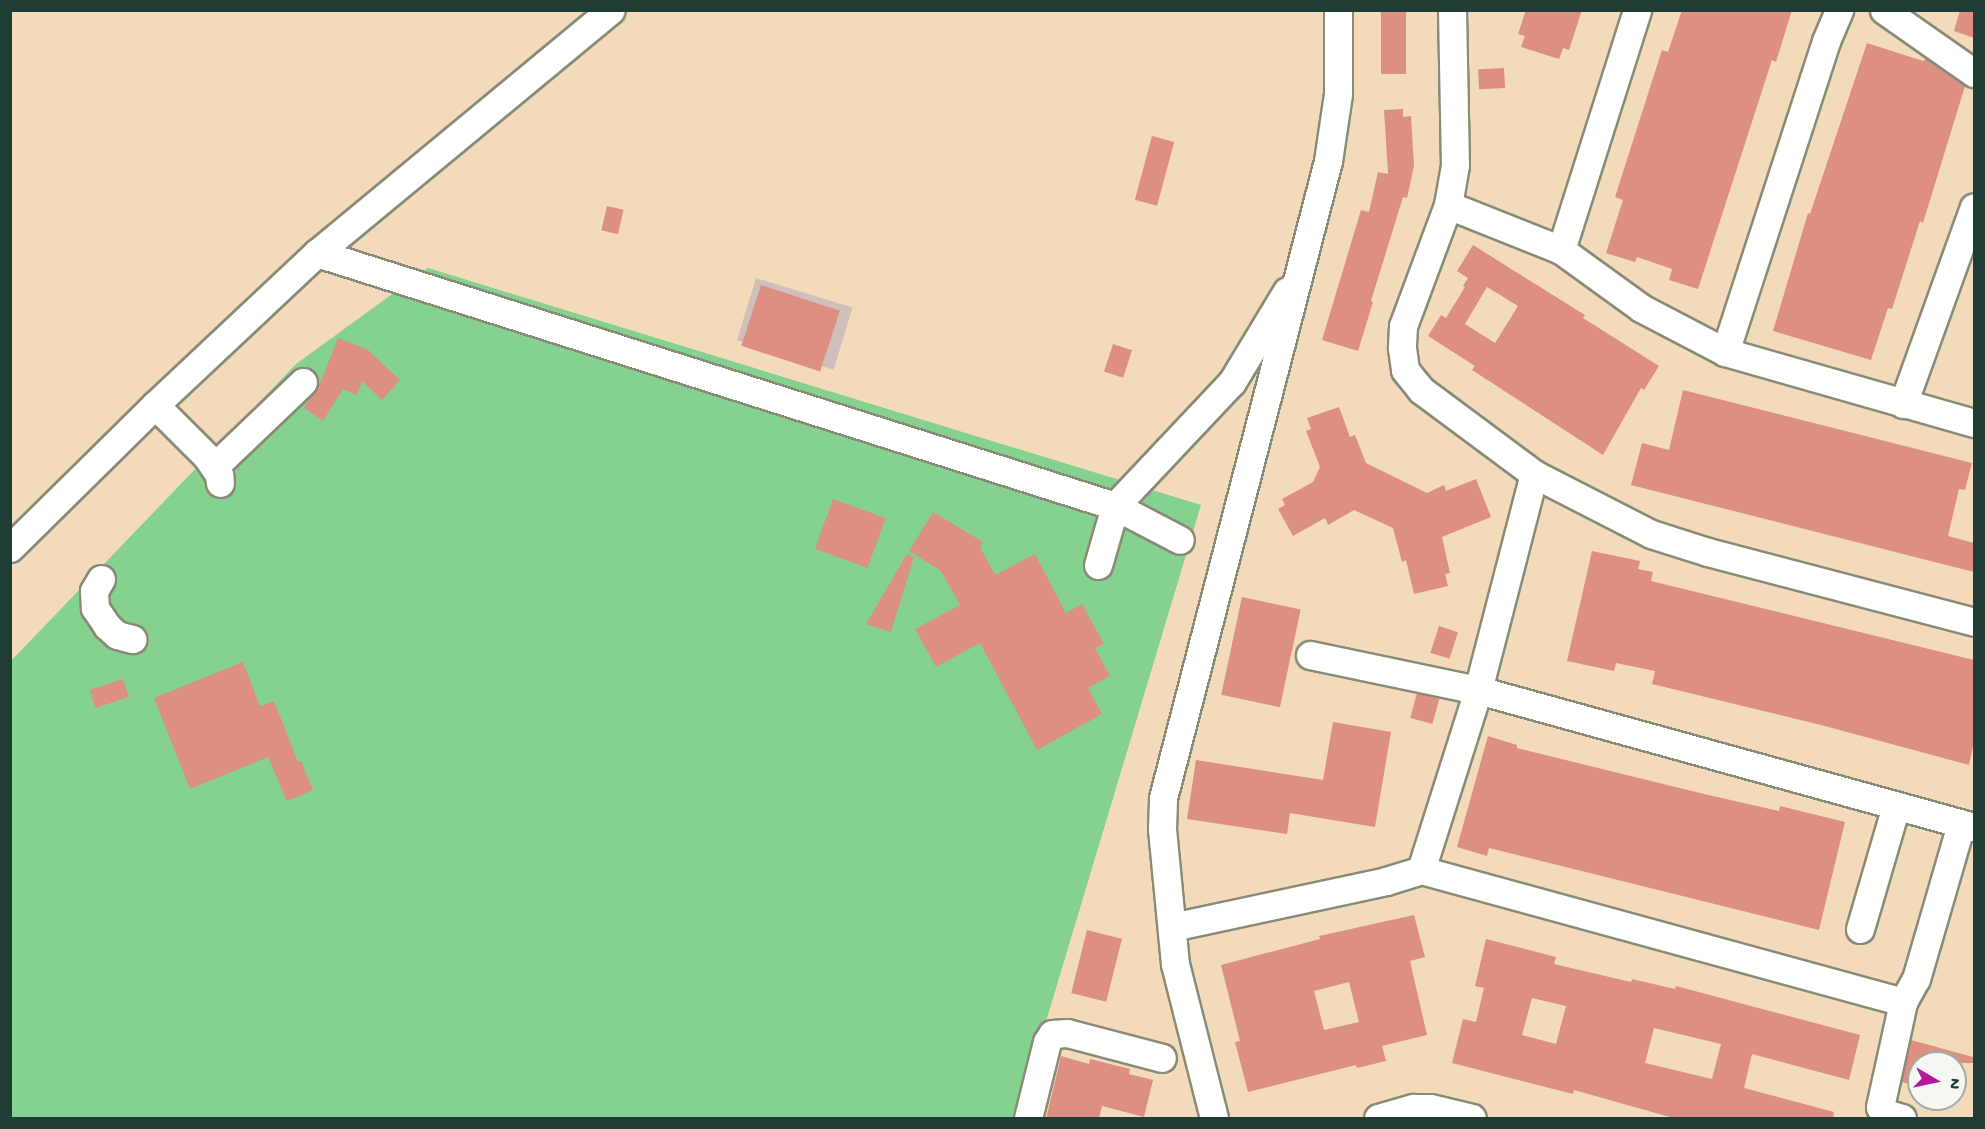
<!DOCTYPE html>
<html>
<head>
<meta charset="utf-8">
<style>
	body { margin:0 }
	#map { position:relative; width:1985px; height:1129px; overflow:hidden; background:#f2daba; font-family:"Gochi Hand",sans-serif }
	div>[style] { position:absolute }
	.industrial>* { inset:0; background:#d0c0bc; transform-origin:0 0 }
	.green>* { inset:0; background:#84d190 }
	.building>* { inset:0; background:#dd9082; transform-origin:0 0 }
	.roads { filter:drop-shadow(2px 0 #888c77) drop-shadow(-2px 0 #888c77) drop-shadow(0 2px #888c77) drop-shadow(0 -2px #888c77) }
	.minor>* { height:27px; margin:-13.5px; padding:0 13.5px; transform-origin:13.5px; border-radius:13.5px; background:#fff }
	span { translate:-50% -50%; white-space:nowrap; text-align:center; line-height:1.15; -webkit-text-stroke:5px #f6f6f2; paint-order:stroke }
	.frame { position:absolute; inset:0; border:12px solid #1f3d34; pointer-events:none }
	.north { position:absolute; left:1907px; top:1051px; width:60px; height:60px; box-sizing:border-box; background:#f6f6f2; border:2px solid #a0aca6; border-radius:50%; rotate:99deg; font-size:16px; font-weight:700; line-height:24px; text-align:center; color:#1f3d34 }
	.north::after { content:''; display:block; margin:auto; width:21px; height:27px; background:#b5179e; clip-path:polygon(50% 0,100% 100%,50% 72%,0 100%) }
</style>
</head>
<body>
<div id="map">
	<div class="industrial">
		<div style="left:756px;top:278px;width:101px;height:65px;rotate:17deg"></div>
	</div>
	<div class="green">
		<div style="clip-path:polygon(428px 268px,1201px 505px,1017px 1118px,11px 1118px,10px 662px,296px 364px)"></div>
	</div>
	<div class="building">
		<div style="left:1381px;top:10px;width:25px;height:64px"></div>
		<div style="clip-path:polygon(1526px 10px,1582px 10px,1569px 50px,1563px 48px,1559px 59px,1521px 47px,1525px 36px,1518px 34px)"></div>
		<div style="clip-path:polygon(1682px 10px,1792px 10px,1776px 62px,1772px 60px,1698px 289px,1669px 280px,1672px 269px,1637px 257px,1635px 262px,1606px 253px,1623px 200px,1615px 197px,1662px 50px,1668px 52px)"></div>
		<div style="clip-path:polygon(1960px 10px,1974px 10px,1974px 38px,1954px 31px)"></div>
		<div style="clip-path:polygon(1867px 43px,1923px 61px,1926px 59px,1965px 86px,1923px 223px,1920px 221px,1892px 309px,1888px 308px,1871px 360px,1773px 331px,1808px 213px,1810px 214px)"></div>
		<div style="left:1504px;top:68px;width:20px;height:26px;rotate:87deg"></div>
		<div style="clip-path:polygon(1403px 109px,1403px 117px,1411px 116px,1414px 166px,1407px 198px,1403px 197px,1371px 301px,1373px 302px,1358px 351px,1322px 340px,1361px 210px,1369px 212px,1378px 172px,1388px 174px,1384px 110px)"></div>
		<div style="left:1152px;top:136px;width:23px;height:66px;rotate:15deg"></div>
		<div style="left:607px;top:206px;width:17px;height:25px;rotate:13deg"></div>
		<div style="clip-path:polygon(evenodd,1473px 245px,1585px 315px,1583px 318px,1659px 366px,1644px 390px,1641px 388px,1603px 455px,1472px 370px,1475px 366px,1428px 336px,1441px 315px,1446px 318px,1465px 287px,1463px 286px,1468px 278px,1457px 271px,1473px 245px,1487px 287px,1518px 306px,1495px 343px,1465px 324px,1487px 287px)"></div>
		<div style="left:761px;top:285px;width:83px;height:64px;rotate:18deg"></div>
		<div style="clip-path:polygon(338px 338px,368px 350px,400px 380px,382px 400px,362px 381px,357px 395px,343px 389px,323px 421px,304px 408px,321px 381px)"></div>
		<div style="left:1113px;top:344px;width:20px;height:29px;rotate:18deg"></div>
		<div style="clip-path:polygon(1683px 390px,1972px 463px,1965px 490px,1959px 489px,1948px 536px,1974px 543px,1974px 572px,1631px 485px,1642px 443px,1669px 450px)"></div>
		<div style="clip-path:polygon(1339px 407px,1350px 437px,1355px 435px,1366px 463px,1427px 493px,1444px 485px,1446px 491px,1476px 479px,1491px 517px,1442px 537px,1450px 573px,1445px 574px,1448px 586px,1414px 594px,1406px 560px,1402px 562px,1393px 528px,1354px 510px,1328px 525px,1325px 518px,1293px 536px,1278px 509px,1285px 505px,1282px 499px,1313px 482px,1320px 467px,1306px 431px,1311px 429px,1307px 418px)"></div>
		<div style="left:833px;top:499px;width:56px;height:53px;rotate:20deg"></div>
		<div style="clip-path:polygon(933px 512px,983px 542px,980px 547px,995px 575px,1035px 554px,1066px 613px,1082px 604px,1104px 644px,1095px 648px,1110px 676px,1088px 688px,1102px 714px,1037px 750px,980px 643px,936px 667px,915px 629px,960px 605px,941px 571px,909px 551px)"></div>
		<div style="clip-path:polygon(1592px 551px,1640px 561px,1638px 569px,1653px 572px,1651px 581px,1974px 660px,1974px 742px,1969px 765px,1821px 725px,1652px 684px,1655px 671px,1616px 663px,1614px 671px,1567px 661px)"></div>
		<div style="clip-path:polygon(907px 554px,914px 557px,891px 632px,866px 624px)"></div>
		<div style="left:1242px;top:597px;width:60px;height:100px;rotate:12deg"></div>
		<div style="left:1439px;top:626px;width:20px;height:28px;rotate:18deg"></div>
		<div style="clip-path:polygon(243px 662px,260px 706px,274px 701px,298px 762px,301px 761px,313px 790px,287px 801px,268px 757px,190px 789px,154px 698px)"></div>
		<div style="left:123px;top:679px;width:19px;height:35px;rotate:72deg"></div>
		<div style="left:1417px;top:693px;width:23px;height:26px;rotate:15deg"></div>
		<div style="clip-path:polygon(1333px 722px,1391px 732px,1375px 827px,1290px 813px,1287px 834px,1187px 819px,1196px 760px,1323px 780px)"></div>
		<div style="clip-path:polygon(1488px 736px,1517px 745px,1517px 748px,1704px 794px,1779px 811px,1780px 806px,1845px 822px,1819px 930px,1489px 848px,1487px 856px,1457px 847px)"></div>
		<div style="clip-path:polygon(evenodd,1414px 915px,1425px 957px,1410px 961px,1427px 1035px,1382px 1046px,1386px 1061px,1357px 1068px,1356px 1065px,1248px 1092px,1235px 1042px,1240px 1041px,1221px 965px,1320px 939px,1319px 936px,1414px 915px,1349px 982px,1359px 1022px,1324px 1030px,1314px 991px,1349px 982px)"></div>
		<div style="left:1087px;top:930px;width:36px;height:65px;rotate:14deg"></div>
		<div style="clip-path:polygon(evenodd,1486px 939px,1556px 957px,1554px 964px,1631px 982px,1632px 979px,1675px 989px,1676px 986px,1860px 1035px,1849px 1080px,1752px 1054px,1744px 1088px,1834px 1112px,1833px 1119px,1677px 1119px,1574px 1090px,1573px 1094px,1452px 1063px,1463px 1019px,1476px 1022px,1484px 988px,1475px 986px,1486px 939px,1532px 998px,1566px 1006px,1556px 1044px,1522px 1035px,1532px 998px,1486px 939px,1654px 1028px,1721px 1044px,1712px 1079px,1645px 1063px,1654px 1028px)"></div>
		<div style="clip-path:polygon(1911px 1040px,1973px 1057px,1973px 1063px,1919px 1063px,1919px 1087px,1902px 1082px)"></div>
		<div style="clip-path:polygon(1061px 1056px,1089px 1064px,1090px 1059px,1130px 1069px,1129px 1074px,1153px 1080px,1144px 1117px,1102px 1106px,1099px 1119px,1046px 1119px)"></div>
	</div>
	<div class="roads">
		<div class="minor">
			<div style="left:1452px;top:10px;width:155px;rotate:88.9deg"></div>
			<div style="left:1455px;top:165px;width:41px;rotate:99.9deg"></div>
			<div style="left:1448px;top:205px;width:129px;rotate:110.4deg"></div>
			<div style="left:1403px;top:326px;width:22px;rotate:93deg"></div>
			<div style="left:1402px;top:348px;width:22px;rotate:82deg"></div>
			<div style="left:1405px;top:370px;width:26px;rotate:51deg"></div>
			<div style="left:1421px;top:390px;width:141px;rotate:36.6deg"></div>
			<div style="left:1534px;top:474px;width:131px;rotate:27.1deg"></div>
			<div style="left:1651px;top:534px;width:60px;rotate:17.5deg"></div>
			<div style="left:1708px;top:552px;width:275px;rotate:14.7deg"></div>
			<div style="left:1884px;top:10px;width:110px;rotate:35deg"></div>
			<div style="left:1448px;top:205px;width:122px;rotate:21.7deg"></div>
			<div style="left:1561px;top:250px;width:99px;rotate:35.9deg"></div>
			<div style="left:1641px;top:308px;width:95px;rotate:27.6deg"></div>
			<div style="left:1725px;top:352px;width:259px;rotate:15.9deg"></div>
			<div style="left:1561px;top:250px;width:252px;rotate:-72.4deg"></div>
			<div style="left:317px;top:253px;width:837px;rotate:17.59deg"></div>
			<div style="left:1115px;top:506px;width:73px;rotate:27.6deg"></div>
			<div style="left:1725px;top:352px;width:327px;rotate:-72deg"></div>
			<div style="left:1826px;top:41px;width:34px;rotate:-67deg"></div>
			<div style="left:1903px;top:404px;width:209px;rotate:-70.2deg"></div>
			<div style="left:155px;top:405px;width:74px;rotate:45deg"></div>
			<div style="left:207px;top:457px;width:22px;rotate:56deg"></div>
			<div style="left:219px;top:475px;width:8px;rotate:83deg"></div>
			<div style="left:214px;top:467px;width:123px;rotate:-43.7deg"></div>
			<div style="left:10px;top:548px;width:204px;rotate:-44.6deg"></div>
			<div style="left:155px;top:405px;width:222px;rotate:-43.2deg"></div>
			<div style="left:317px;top:253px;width:381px;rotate:-39.6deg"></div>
			<div style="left:1098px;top:565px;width:61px;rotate:-73.9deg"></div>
			<div style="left:1115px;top:506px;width:170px;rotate:-46.7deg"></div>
			<div style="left:1232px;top:382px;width:106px;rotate:-58.9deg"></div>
			<div style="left:101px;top:579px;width:14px;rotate:120deg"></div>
			<div style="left:94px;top:591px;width:17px;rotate:87deg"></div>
			<div style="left:95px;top:608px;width:22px;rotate:56deg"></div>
			<div style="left:107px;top:626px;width:13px;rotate:42deg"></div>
			<div style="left:117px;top:635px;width:16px;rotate:15deg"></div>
			<div style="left:1310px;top:655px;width:172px;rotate:11.8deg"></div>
			<div style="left:1478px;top:690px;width:515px;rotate:15.44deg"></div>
			<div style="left:1421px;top:870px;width:189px;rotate:-72.4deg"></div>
			<div style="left:1478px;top:690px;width:223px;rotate:-75.5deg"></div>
			<div style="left:1172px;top:927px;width:219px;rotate:-12.1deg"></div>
			<div style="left:1386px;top:881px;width:37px;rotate:-17deg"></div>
			<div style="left:1421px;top:870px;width:500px;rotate:15.3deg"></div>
			<div style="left:1903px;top:1002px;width:26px;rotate:-61deg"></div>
			<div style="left:1916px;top:979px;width:161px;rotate:-73.8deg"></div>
			<div style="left:1860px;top:929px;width:128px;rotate:-73.7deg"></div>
			<div style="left:1028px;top:1118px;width:78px;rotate:-76deg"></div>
			<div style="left:1047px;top:1042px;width:9px;rotate:-58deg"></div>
			<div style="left:1052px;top:1034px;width:15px;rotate:-4deg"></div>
			<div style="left:1067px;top:1033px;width:98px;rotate:14.7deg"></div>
			<div style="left:1214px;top:1118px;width:159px;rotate:-104.2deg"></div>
			<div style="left:1175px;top:964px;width:136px;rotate:-95.5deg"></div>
			<div style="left:1162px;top:829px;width:31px;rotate:-88deg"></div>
			<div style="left:1163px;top:798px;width:658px;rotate:-75.48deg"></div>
			<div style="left:1328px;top:161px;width:68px;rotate:-81.5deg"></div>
			<div style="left:1338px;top:94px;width:84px;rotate:-90deg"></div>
			<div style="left:1378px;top:1118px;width:37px;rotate:-16deg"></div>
			<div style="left:1414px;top:1108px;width:16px"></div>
			<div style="left:1430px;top:1108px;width:43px;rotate:13.4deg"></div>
			<div style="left:1902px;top:1118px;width:19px;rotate:-164deg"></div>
			<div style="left:1884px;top:1113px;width:7px;rotate:-124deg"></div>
			<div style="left:1880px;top:1107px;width:107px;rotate:-77.6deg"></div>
		</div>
	</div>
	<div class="frame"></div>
	<div class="north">N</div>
</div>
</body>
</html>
